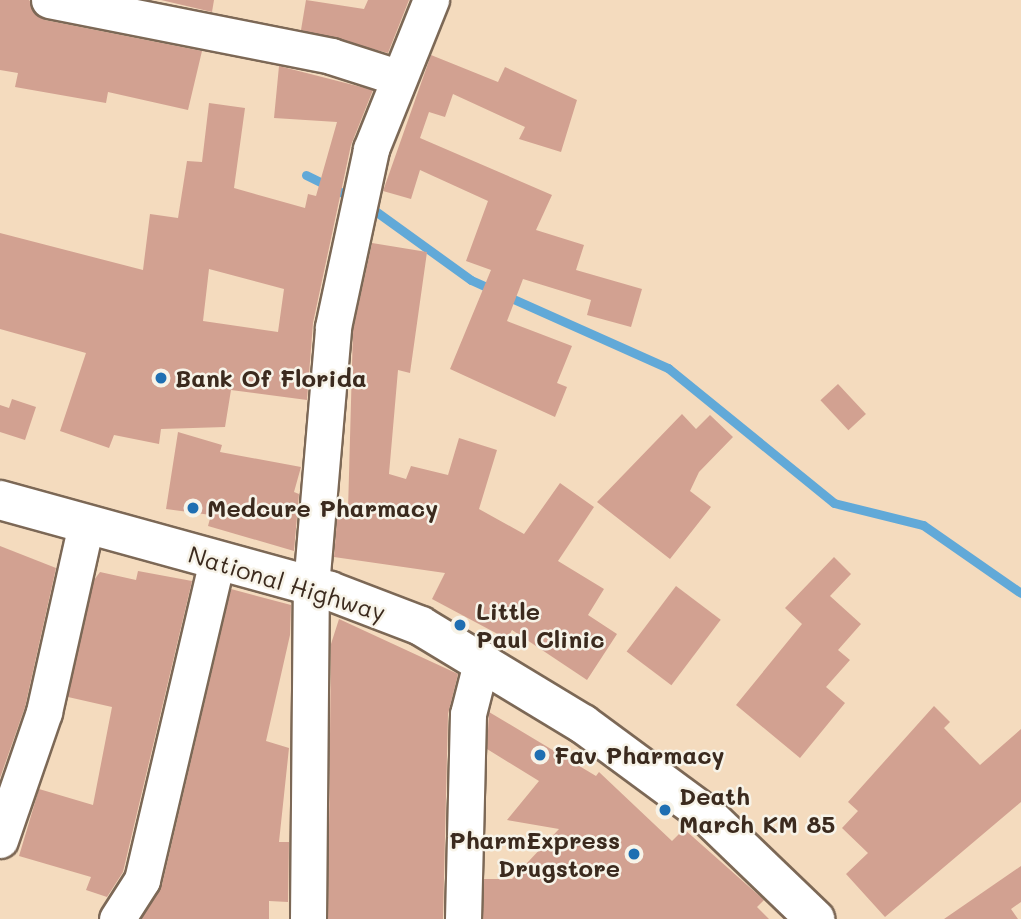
<!DOCTYPE html>
<html>
<head>
<meta charset="utf-8">
<style>
	body { margin:0 }
	#map { position:relative; width:1021px; height:919px; overflow:hidden; background:#f4dbbe; font-family:Mali,sans-serif }
	div>[style] { position:absolute }
	.stream>* { height:9px; margin:-4.5px; padding:0 4.5px; transform-origin:4.5px; border-radius:4.5px; background:#61a9d8 }
	.building>* { inset:0; background:#d2a191; transform-origin:0 0 }
	.roads { filter:drop-shadow(2px 0 #7c6856) drop-shadow(-2px 0 #7c6856) drop-shadow(0 2px #7c6856) drop-shadow(0 -2px #7c6856) }
	.street>* { height:35px; margin:-17.5px; padding:0 17.5px; transform-origin:17.5px; border-radius:17.5px; background:#fff }
	.secondary>* { height:38px; margin:-19px; padding:0 19px; transform-origin:19px; border-radius:19px; background:#fff }
	.dots>* { width:19px; height:19px; translate:-50% -50%; box-sizing:border-box; border:4px solid #f7f3e8; border-radius:50% }
	span { translate:-50% -50%; white-space:nowrap; text-align:center; line-height:1.15; -webkit-text-stroke:5px #f7f3e8; paint-order:stroke }
	.poi-label { font-size:24px; color:#3b2a1e; font-weight:700 }
	.left { translate:0 -50%; text-align:left }
	.right { translate:-100% -50%; text-align:right }
	.street-label { font-size:24px; color:#3b2a1e }
</style>
</head>
<body>
<div id="map">
	<div class="stream">
		<div style="left:306px;top:175px;width:55px;rotate:26.1deg"></div>
		<div style="left:367px;top:205px;width:128px;rotate:35.8deg"></div>
		<div style="left:471px;top:280px;width:216px;rotate:24.1deg"></div>
		<div style="left:668px;top:368px;width:214px;rotate:39.1deg"></div>
		<div style="left:834px;top:503px;width:92px;rotate:13.9deg"></div>
		<div style="left:923px;top:525px;width:119px;rotate:34.8deg"></div>
	</div>
	<div class="building">
		<div style="clip-path:polygon(0 0,29px 0,45px 20px,202px 51px,188px 110px,108px 92px,106px 103px,15px 87px,18px 73px,0 70px)"></div>
		<div style="clip-path:polygon(161px 0,214px 0,212px 12px)"></div>
		<div style="clip-path:polygon(306px 0,364px 9px,368px 0,409px 0,388px 53px,301px 30px)"></div>
		<div style="clip-path:polygon(431px 55px,498px 82px,505px 67px,577px 100px,561px 152px,519px 139px,525px 127px,453px 94px,445px 117px,429px 112px,420px 138px,552px 195px,536px 230px,584px 245px,576px 270px,642px 289px,631px 327px,587px 315px,591px 300px,523px 279px,507px 321px,572px 346px,557px 383px,567px 387px,555px 417px,450px 369px,491px 270px,466px 261px,488px 201px,420px 170px,411px 199px,383px 191px)"></div>
		<div style="clip-path:polygon(evenodd,279px 66px,373px 90px,351px 145px,313px 323px,307px 400px,231px 390px,225px 427px,161px 429px,159px 444px,114px 435px,109px 448px,60px 431px,86px 353px,0 329px,0 233px,143px 270px,150px 214px,178px 218px,187px 161px,202px 162px,209px 103px,245px 108px,234px 188px,305px 208px,308px 194px,316px 196px,337px 122px,274px 118px,279px 66px,209px 269px,284px 289px,278px 332px,203px 321px,209px 269px)"></div>
		<div style="clip-path:polygon(372px 243px,427px 252px,410px 373px,398px 370px,389px 474px,406px 479px,411px 466px,448px 475px,459px 438px,497px 450px,479px 509px,524px 534px,560px 483px,594px 507px,558px 561px,604px 589px,588px 615px,617px 634px,587px 680px,512px 630px,507px 639px,432px 599px,445px 573px,334px 557px,338px 507px,348px 510px,353px 330px)"></div>
		<div style="left:838px;top:384px;width:41px;height:24px;rotate:47deg"></div>
		<div style="clip-path:polygon(12px 399px,36px 407px,25px 440px,0 432px,0 405px,9px 408px)"></div>
		<div style="clip-path:polygon(682px 414px,696px 429px,710px 415px,733px 437px,699px 472px,690px 491px,711px 507px,670px 559px,597px 502px)"></div>
		<div style="clip-path:polygon(178px 432px,222px 445px,220px 452px,301px 467px,294px 492px,299px 494px,294px 551px,208px 526px,211px 515px,166px 509px)"></div>
		<div style="clip-path:polygon(0 546px,56px 568px,25px 707px,0 778px)"></div>
		<div style="clip-path:polygon(834px 557px,851px 574px,830px 596px,861px 624px,838px 650px,850px 660px,826px 687px,845px 703px,800px 758px,736px 705px,802px 624px,785px 608px)"></div>
		<div style="clip-path:polygon(138px 571px,192px 581px,123px 872px,107px 897px,86px 890px,91px 877px,19px 856px,39px 789px,93px 805px,112px 707px,68px 697px,94px 580px,100px 572px,136px 580px)"></div>
		<div style="left:676px;top:586px;width:56px;height:82px;rotate:37deg"></div>
		<div style="clip-path:polygon(231px 589px,291px 605px,290px 635px,266px 741px,289px 748px,279px 842px,289px 842px,288px 902px,269px 901px,269px 919px,141px 919px,162px 885px)"></div>
		<div style="clip-path:polygon(339px 619px,458px 674px,448px 714px,443px 919px,328px 919px,331px 644px)"></div>
		<div style="clip-path:polygon(934px 706px,950px 722px,944px 728px,980px 765px,1021px 729px,1021px 802px,885px 917px,846px 874px,868px 853px,842px 828px,858px 811px,848px 802px)"></div>
		<div style="clip-path:polygon(489px 712px,596px 776px,599px 772px,672px 841px,684px 829px,764px 900px,757px 907px,769px 919px,483px 919px,484px 879px,512px 879px,559px 829px,507px 820px,539px 781px,487px 749px)"></div>
		<div style="clip-path:polygon(1021px 866px,1021px 902px,1011px 909px,1018px 919px,944px 919px)"></div>
	</div>
	<div class="roads">
		<div class="street">
			<div style="left:49px;top:0;width:288px;rotate:11.2deg"></div>
			<div style="left:331px;top:56px;width:69px;rotate:17.7deg"></div>
			<div style="left:0;top:840px;width:135px;rotate:-71deg"></div>
			<div style="left:44px;top:712px;width:193px;rotate:-77.4deg"></div>
			<div style="left:117px;top:919px;width:46px;rotate:-57.3deg"></div>
			<div style="left:142px;top:880px;width:329px;rotate:-76.8deg"></div>
			<div style="left:308px;top:919px;width:333px;rotate:-89.5deg"></div>
			<div style="left:311px;top:586px;width:260px;rotate:-85.1deg"></div>
			<div style="left:333px;top:327px;width:182px;rotate:-77.9deg"></div>
			<div style="left:371px;top:149px;width:161px;rotate:-68.1deg"></div>
			<div style="left:463px;top:919px;width:205px;rotate:-88.6deg"></div>
			<div style="left:468px;top:714px;width:57px;rotate:-75.7deg"></div>
		</div>
		<div class="secondary">
			<div style="left:0;top:500px;width:342px;rotate:15.4deg"></div>
			<div style="left:330px;top:591px;width:97px;rotate:21deg"></div>
			<div style="left:421px;top:626px;width:189px;rotate:31.2deg"></div>
			<div style="left:583px;top:724px;width:155px;rotate:36.4deg"></div>
			<div style="left:708px;top:816px;width:149px;rotate:43.9deg"></div>
		</div>
	</div>
	<div class="dots">
		<div style="left:161px;top:378px;background:#1f6fb2"></div>
		<div style="left:193px;top:508px;background:#1f6fb2"></div>
		<div style="left:460px;top:625px;background:#1f6fb2"></div>
		<div style="left:540px;top:755px;background:#1f6fb2"></div>
		<div style="left:665px;top:810px;background:#1f6fb2"></div>
		<div style="left:634px;top:854px;background:#1f6fb2"></div>
	</div>
	<div class="poi-label">
		<span class="left" style="left:175px;top:378px">Bank Of Florida</span>
		<span class="left" style="left:207px;top:508px">Medcure Pharmacy</span>
		<span class="left" style="left:476px;top:625px">Little<br>Paul Clinic</span>
		<span class="left" style="left:554px;top:755px">Fav Pharmacy</span>
		<span class="left" style="left:679px;top:810px">Death<br>March KM 85</span>
		<span class="right" style="left:620px;top:854px">PharmExpress<br>Drugstore</span>
	</div>
	<div class="street-label">
		<span style="left:287px;top:583px;rotate:17deg">National Highway</span>
	</div>
</div>
</body>
</html>
